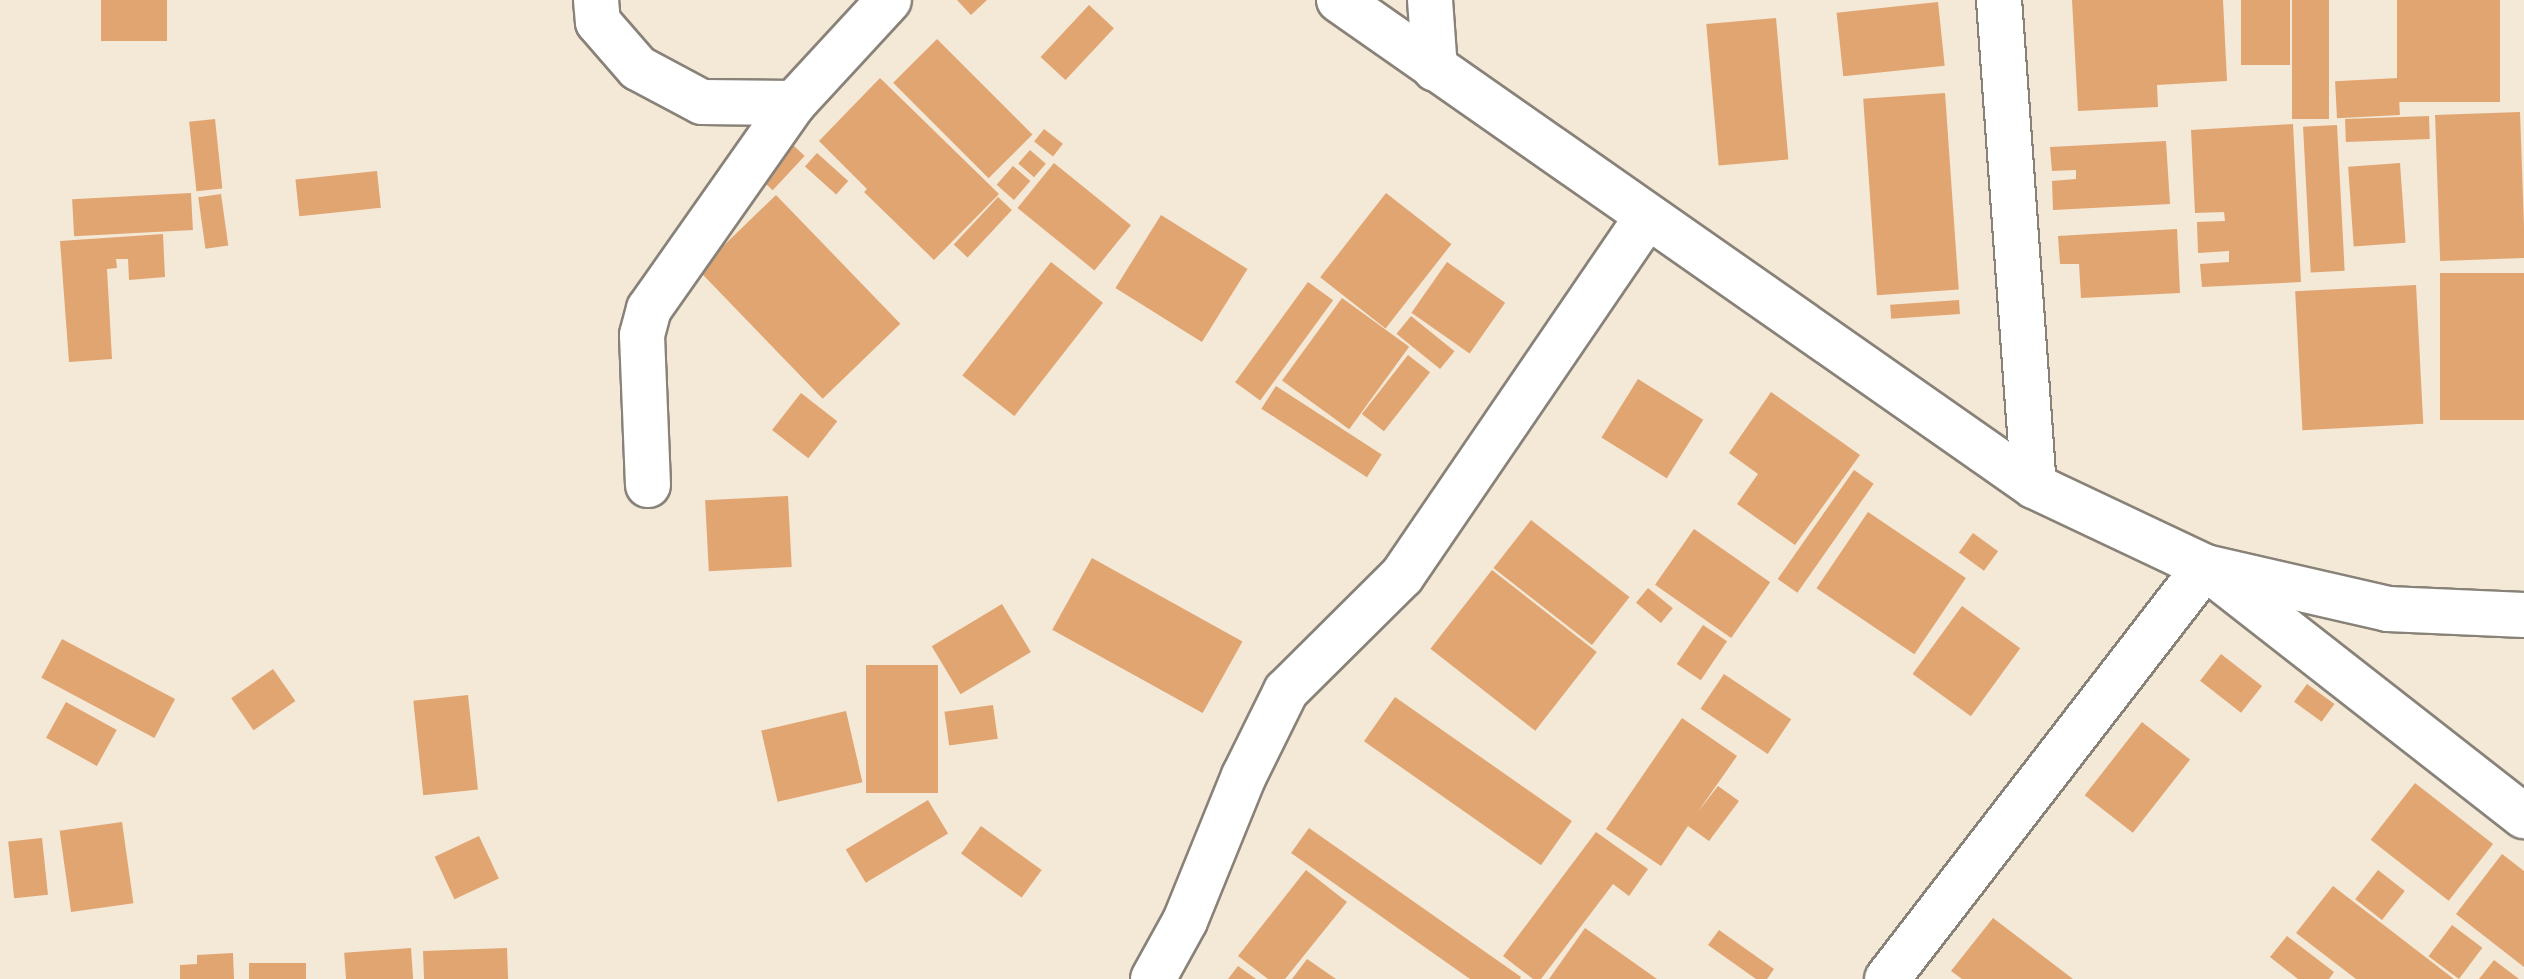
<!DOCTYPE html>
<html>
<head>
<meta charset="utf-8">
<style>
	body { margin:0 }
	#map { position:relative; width:2524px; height:979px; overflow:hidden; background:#f4e8d6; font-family:"Architects Daughter",sans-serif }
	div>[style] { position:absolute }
	.building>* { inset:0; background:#e1a572; transform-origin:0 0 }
	.roads { filter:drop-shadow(2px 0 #888279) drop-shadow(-2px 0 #888279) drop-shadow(0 2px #888279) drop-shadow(0 -2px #888279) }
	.minor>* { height:44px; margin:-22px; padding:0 22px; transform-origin:22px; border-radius:22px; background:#fff }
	span { translate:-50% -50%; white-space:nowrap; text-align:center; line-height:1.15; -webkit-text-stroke:7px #f6f6f2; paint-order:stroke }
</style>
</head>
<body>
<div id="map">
	<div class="building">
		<div style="left:101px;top:0;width:66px;height:41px"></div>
		<div style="clip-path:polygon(957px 0,987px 0,971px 15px)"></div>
		<div style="clip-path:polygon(2072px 0,2223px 0,2227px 81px,2157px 85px,2158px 107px,2078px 111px)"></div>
		<div style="left:2241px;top:0;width:49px;height:65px"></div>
		<div style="left:2292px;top:0;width:37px;height:119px"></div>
		<div style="left:2397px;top:0;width:103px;height:102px"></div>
		<div style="left:1938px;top:2px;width:64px;height:102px;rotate:84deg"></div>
		<div style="left:1089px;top:5px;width:34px;height:71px;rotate:43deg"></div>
		<div style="left:1776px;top:18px;width:142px;height:70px;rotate:85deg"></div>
		<div style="left:937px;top:39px;width:135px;height:62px;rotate:45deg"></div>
		<div style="clip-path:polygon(880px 78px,999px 194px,934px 260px,864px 192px,867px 189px,819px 141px)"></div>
		<div style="left:2398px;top:78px;width:37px;height:63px;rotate:87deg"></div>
		<div style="left:1945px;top:93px;width:197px;height:82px;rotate:86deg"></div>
		<div style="left:2520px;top:112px;width:146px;height:85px;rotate:88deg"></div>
		<div style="left:2429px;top:116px;width:23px;height:84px;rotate:88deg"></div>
		<div style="left:215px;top:119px;width:70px;height:26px;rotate:84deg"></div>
		<div style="clip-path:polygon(2293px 124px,2301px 282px,2202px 287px,2200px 264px,2229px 262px,2229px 251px,2198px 253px,2197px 222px,2225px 221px,2224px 212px,2195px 213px,2191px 130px)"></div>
		<div style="left:2337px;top:125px;width:146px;height:34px;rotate:87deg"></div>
		<div style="left:1044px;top:129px;width:24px;height:16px;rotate:38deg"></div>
		<div style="clip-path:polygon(2166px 141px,2170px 204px,2053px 210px,2052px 181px,2076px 179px,2076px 170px,2052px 171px,2050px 147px)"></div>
		<div style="left:793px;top:145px;width:16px;height:47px;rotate:43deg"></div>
		<div style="left:1030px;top:150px;width:21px;height:18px;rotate:41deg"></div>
		<div style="left:817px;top:153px;width:42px;height:18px;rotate:42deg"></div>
		<div style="left:1054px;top:163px;width:99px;height:58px;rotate:39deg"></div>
		<div style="left:2400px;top:163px;width:80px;height:52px;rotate:86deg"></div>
		<div style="left:1013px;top:166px;width:23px;height:25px;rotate:41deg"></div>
		<div style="left:377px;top:171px;width:37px;height:82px;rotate:84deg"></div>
		<div style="left:191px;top:193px;width:37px;height:119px;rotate:87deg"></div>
		<div style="left:1386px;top:193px;width:83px;height:107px;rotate:38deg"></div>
		<div style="left:221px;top:194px;width:52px;height:23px;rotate:82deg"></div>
		<div style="left:776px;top:195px;width:179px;height:108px;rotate:46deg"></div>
		<div style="left:998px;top:197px;width:19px;height:65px;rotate:43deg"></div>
		<div style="left:1161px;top:215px;width:102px;height:86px;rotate:32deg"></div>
		<div style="clip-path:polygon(2177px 229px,2180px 293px,2081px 298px,2079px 264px,2060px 264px,2058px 236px)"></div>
		<div style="clip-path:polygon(163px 234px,165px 277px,129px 280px,128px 259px,116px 259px,117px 268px,107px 269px,112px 359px,69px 362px,60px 241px)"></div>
		<div style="left:1051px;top:262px;width:66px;height:144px;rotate:38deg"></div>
		<div style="left:1447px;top:262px;width:71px;height:62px;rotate:35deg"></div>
		<div style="left:2524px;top:273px;width:147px;height:84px;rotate:90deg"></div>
		<div style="left:1308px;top:282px;width:31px;height:124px;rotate:36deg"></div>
		<div style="left:2416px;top:285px;width:139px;height:121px;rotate:87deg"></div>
		<div style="left:1342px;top:298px;width:83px;height:102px;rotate:36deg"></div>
		<div style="left:1959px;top:300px;width:14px;height:69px;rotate:86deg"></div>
		<div style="left:1411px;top:316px;width:56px;height:23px;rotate:39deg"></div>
		<div style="left:1408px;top:355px;width:28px;height:75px;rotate:38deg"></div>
		<div style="left:1638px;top:379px;width:77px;height:69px;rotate:32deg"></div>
		<div style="left:1276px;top:386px;width:126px;height:27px;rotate:33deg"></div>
		<div style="clip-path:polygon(1771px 392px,1860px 455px,1795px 545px,1737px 504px,1758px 474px,1729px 453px)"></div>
		<div style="left:801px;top:393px;width:46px;height:47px;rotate:38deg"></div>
		<div style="left:1854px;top:470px;width:24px;height:133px;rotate:35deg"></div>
		<div style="left:788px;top:496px;width:71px;height:83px;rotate:87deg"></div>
		<div style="left:1868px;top:512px;width:118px;height:92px;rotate:34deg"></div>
		<div style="left:1531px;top:520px;width:125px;height:61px;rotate:38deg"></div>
		<div style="left:1694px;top:529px;width:93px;height:68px;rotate:35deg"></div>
		<div style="left:1973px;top:533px;width:31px;height:24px;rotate:36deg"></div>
		<div style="left:1092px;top:558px;width:172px;height:82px;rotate:29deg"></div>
		<div style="left:1492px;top:570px;width:133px;height:100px;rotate:38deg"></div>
		<div style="left:1648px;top:588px;width:32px;height:19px;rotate:39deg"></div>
		<div style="left:1002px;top:604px;width:56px;height:82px;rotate:59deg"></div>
		<div style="left:1962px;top:606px;width:72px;height:84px;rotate:36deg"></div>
		<div style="left:1703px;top:625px;width:29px;height:47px;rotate:34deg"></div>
		<div style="left:62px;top:639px;width:128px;height:44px;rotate:28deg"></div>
		<div style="left:2221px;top:654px;width:52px;height:34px;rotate:38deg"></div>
		<div style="left:938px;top:665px;width:128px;height:72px;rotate:90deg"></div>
		<div style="left:273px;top:669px;width:39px;height:51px;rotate:55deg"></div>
		<div style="left:1724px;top:674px;width:81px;height:42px;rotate:34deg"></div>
		<div style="left:2307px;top:684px;width:34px;height:22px;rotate:36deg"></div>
		<div style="left:468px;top:695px;width:95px;height:55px;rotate:84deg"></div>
		<div style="left:1395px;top:697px;width:216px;height:54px;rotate:35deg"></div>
		<div style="left:66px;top:702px;width:58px;height:41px;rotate:29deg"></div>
		<div style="left:993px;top:705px;width:34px;height:49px;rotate:82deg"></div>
		<div style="left:846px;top:711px;width:73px;height:87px;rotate:77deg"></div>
		<div style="clip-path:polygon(1682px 718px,1737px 756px,1697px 813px,1718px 786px,1739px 801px,1709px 841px,1688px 826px,1661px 866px,1606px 829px)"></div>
		<div style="left:2142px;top:722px;width:61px;height:93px;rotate:38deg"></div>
		<div style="left:2415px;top:783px;width:99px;height:72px;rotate:38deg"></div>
		<div style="left:928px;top:800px;width:39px;height:96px;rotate:59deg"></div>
		<div style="left:122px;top:822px;width:82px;height:63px;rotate:82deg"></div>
		<div style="left:981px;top:826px;width:75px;height:34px;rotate:36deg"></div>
		<div style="clip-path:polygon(1309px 828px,1521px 977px,1520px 979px,1470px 979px,1291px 853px)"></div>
		<div style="clip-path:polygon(1596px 832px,1648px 869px,1629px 896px,1613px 884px,1541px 979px,1533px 979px,1503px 956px)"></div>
		<div style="left:479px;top:836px;width:47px;height:49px;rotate:65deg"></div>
		<div style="left:42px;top:838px;width:57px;height:34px;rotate:84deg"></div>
		<div style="clip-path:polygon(2502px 854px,2524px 871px,2524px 967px,2456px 914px)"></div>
		<div style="clip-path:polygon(1306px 870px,1347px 902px,1285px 979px,1268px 979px,1238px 956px)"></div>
		<div style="left:2378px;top:870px;width:34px;height:37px;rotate:38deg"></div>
		<div style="clip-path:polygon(2333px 886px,2454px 979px,2356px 979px,2296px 933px)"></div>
		<div style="clip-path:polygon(1993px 918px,2073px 979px,1962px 979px,1951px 971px)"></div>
		<div style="left:2452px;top:925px;width:38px;height:39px;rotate:37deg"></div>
		<div style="clip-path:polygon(1585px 928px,1657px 979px,1549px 979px)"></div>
		<div style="clip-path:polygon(1719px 930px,1774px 969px,1767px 979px,1756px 979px,1708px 945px)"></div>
		<div style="clip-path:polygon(2287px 936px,2334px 972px,2329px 979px,2298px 979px,2270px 957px)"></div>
		<div style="left:411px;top:948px;width:31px;height:67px;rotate:86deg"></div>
		<div style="left:507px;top:948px;width:31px;height:84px;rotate:88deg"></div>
		<div style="clip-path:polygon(233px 953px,234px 979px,180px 979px,180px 965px,197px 964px,197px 955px)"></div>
		<div style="clip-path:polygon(1307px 959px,1336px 979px,1292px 979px)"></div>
		<div style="clip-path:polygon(2494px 960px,2519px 979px,2479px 979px)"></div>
		<div style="left:249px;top:963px;width:57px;height:16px"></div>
		<div style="clip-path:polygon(1238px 966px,1256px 979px,1228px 979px)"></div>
	</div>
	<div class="roads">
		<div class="minor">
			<div style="left:596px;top:0;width:22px;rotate:85deg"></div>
			<div style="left:598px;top:22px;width:61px;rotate:49deg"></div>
			<div style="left:638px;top:68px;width:72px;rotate:28deg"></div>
			<div style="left:702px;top:102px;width:92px;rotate:0.6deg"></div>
			<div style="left:1339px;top:0;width:848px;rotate:34.96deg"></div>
			<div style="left:2034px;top:486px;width:189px;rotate:25.3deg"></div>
			<div style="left:2205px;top:567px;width:405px;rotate:38deg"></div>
			<div style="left:1430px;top:0;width:69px;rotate:85.9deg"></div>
			<div style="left:1999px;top:0;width:487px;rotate:85.9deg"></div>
			<div style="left:648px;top:485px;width:150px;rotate:-92.3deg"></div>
			<div style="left:642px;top:335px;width:27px;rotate:-75deg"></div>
			<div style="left:649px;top:309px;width:252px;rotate:-54.9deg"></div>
			<div style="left:794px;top:103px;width:140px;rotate:-47.3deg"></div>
			<div style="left:1153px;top:979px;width:66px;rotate:-61.1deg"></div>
			<div style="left:1185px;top:921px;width:157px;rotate:-67.9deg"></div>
			<div style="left:1244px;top:776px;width:95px;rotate:-63.7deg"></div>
			<div style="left:1286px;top:691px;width:163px;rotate:-44.8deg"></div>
			<div style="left:1402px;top:576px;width:435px;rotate:-55.7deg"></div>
			<div style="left:1887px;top:979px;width:520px;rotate:-52.34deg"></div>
			<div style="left:2205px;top:567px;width:188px;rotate:12.9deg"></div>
			<div style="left:2388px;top:609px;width:136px;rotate:2.5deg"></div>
		</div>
	</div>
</div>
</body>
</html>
